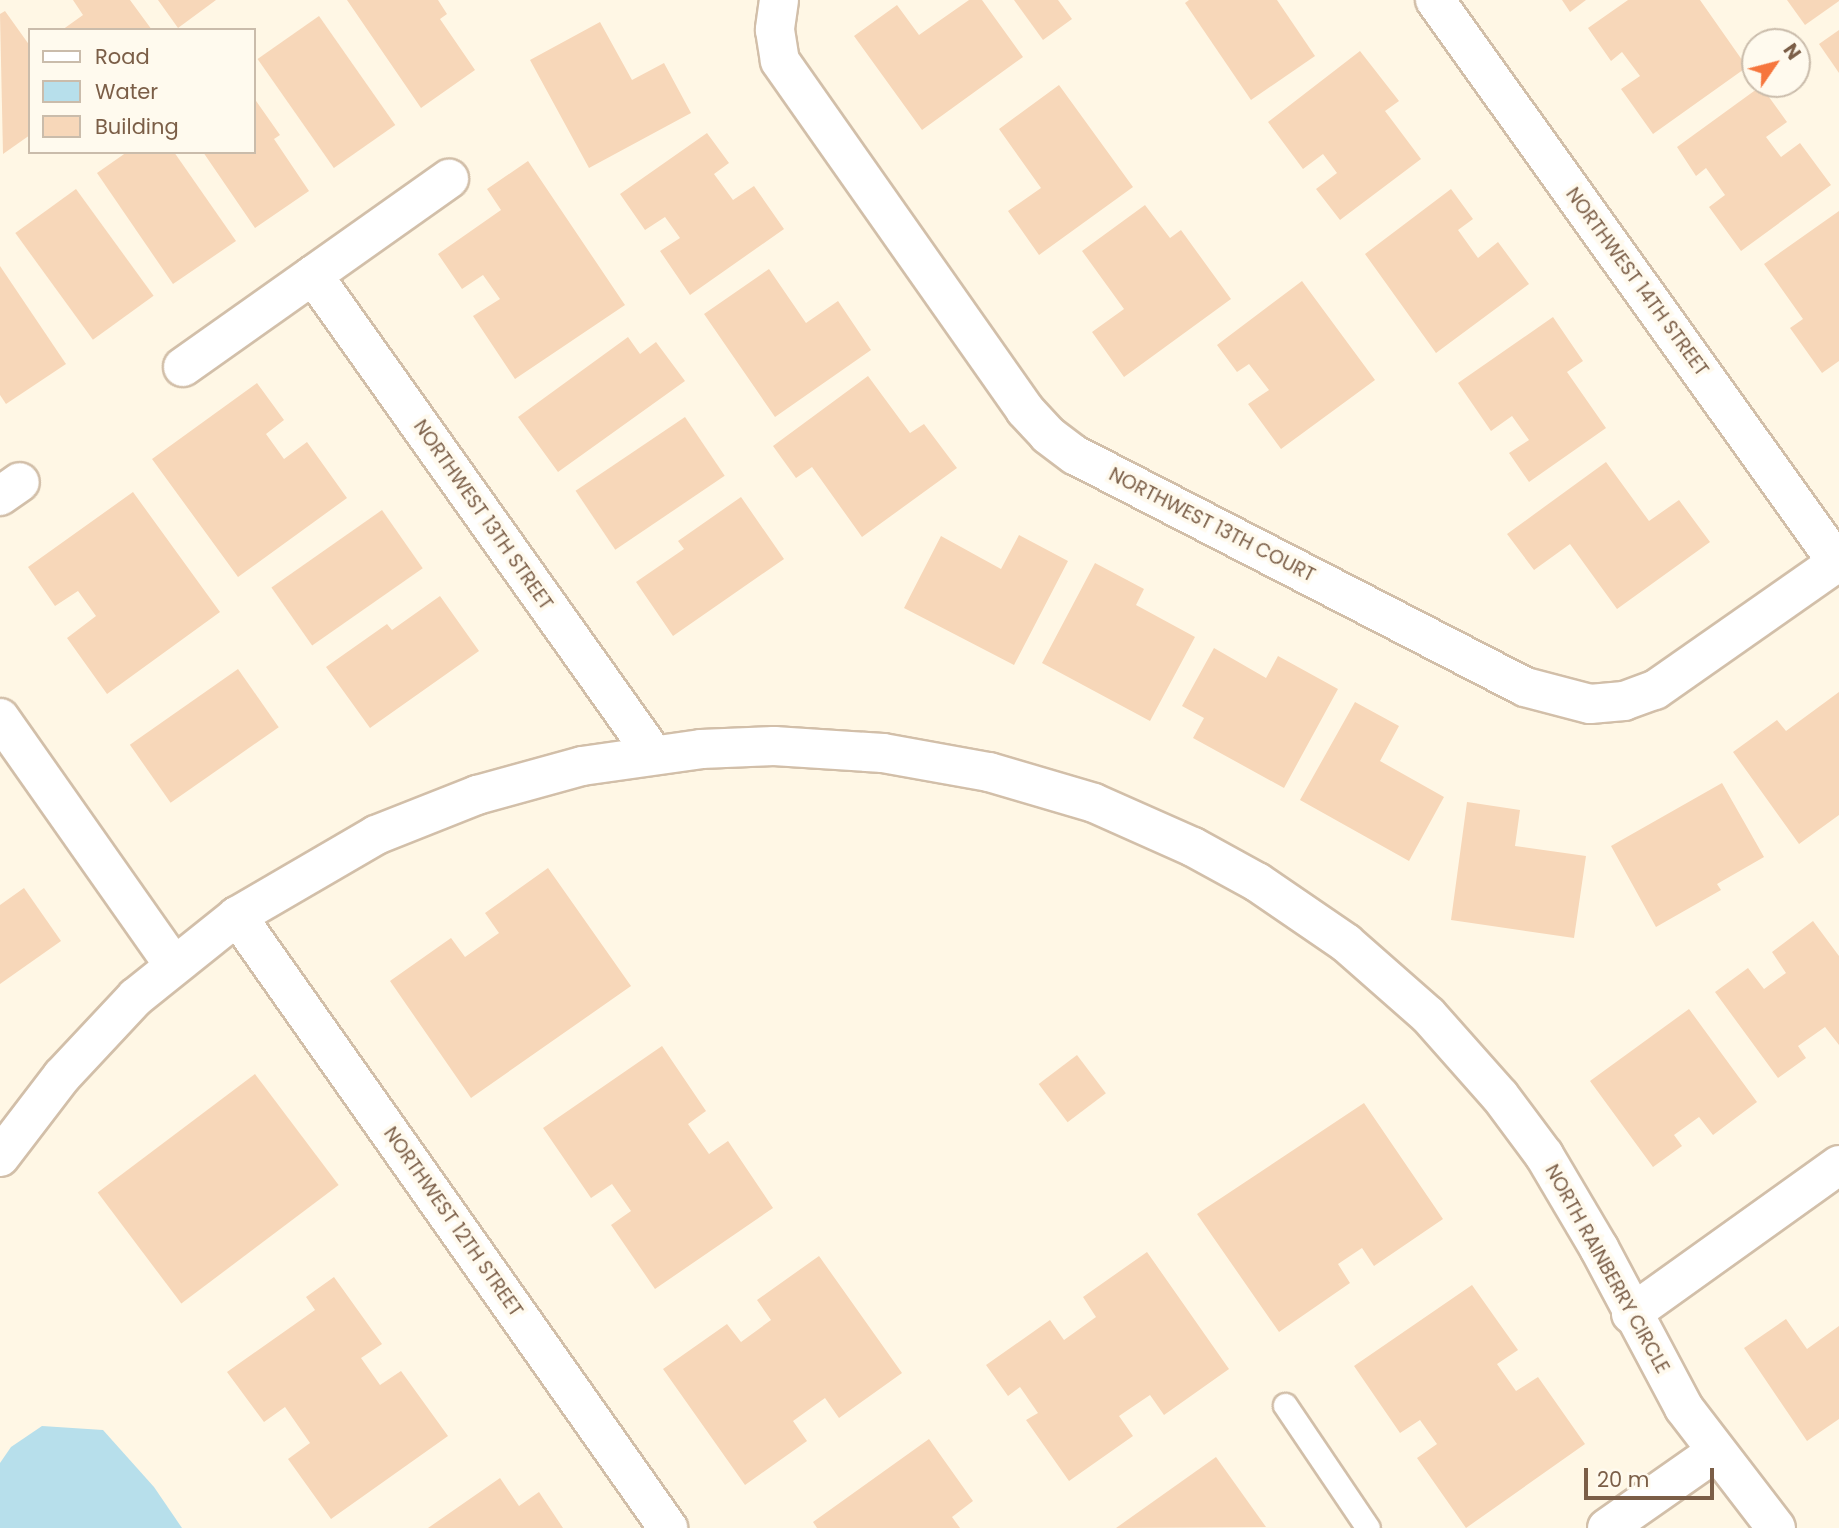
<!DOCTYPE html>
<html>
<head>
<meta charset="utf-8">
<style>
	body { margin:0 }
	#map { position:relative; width:1839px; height:1528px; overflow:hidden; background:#fff7e5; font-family:Poppins,sans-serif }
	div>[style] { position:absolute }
	.water>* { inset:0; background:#b7dfeb }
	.building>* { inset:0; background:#f7d7b9; transform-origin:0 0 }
	.roads { filter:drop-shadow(2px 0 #d2bfa9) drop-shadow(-2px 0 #d2bfa9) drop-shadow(0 2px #d2bfa9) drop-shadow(0 -2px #d2bfa9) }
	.service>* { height:23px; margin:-11.5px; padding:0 11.5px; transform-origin:11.5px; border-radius:11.5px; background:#fff }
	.minor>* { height:38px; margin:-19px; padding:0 19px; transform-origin:19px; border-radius:19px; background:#fff }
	span { translate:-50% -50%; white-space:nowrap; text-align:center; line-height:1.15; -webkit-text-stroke:7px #fffaee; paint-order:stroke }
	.street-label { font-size:19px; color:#7b5e47 }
	.legend { position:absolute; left:28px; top:28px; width:228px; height:126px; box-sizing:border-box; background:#fffaee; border:2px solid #cabcab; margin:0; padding:9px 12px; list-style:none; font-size:21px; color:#7b5e47 }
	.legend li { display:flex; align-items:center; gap:14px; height:35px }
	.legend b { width:35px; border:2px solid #cabcab }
	.north { position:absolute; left:1741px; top:28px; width:70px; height:70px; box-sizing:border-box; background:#fffaee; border:2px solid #cabcab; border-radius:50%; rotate:55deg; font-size:19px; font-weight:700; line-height:28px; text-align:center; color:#7b5e47 }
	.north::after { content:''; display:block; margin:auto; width:24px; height:32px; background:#f6763d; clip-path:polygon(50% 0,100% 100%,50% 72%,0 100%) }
	.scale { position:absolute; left:1584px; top:1468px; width:130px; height:32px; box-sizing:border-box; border:4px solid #7b5e47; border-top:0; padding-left:9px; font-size:21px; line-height:24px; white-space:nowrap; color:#7b5e47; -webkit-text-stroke:5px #fffaee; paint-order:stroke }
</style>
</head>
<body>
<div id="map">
	<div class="water">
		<div style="clip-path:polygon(42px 1426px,103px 1430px,154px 1487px,182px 1528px,0 1528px,0 1463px,11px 1447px)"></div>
	</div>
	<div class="building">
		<div style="clip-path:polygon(73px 0,130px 0,152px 30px,62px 30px,83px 15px)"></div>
		<div style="clip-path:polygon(158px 0,216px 0,178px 28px)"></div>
		<div style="clip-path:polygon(347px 0,438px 0,447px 14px,440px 19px,475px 70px,421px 108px)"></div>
		<div style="clip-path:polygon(969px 0,982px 0,1023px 57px,922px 130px,854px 36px,897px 5px,919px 35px)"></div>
		<div style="clip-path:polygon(1014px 0,1058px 0,1072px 19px,1043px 40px)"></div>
		<div style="clip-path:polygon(1189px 0,1277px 0,1315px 56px,1251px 100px,1185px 3px)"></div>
		<div style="clip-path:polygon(1562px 0,1586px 0,1570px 12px)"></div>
		<div style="clip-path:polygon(1628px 0,1700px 0,1747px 67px,1653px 134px,1621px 89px,1640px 76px,1622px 52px,1611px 61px,1588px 28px)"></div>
		<div style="clip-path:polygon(1787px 0,1839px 0,1839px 1px,1805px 25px)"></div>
		<div style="clip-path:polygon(5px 11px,30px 46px,30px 135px,3px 154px,0 14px)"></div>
		<div style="left:319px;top:16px;width:133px;height:75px;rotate:55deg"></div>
		<div style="clip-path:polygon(600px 22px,632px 80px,664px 63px,691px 113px,589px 168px,530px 60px)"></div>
		<div style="clip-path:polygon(1839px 30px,1839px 73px,1819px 44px)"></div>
		<div style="clip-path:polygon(1360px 51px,1399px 101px,1385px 111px,1421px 159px,1340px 220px,1316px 189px,1337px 173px,1323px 154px,1303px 169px,1268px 122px)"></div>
		<div style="clip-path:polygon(1059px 85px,1133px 187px,1039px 255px,1008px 211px,1041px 188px,999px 129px)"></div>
		<div style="clip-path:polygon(1761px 86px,1787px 122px,1766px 137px,1781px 157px,1800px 143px,1831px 185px,1741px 251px,1709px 207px,1725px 195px,1706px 168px,1696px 176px,1677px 147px)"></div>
		<div style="clip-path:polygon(254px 98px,280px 135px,274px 139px,309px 191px,255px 228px,203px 152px,254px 152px)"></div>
		<div style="clip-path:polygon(707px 133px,729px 163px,714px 174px,733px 200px,754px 186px,784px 229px,690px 295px,660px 251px,680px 238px,665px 217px,645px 230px,620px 194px)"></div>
		<div style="clip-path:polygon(127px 152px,174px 152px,236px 241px,173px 284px,97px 173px)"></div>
		<div style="clip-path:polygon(528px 161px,625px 305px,515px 379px,473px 316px,500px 299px,483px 275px,462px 289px,438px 254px,501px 210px,487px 189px)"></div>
		<div style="left:76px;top:189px;width:132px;height:75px;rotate:54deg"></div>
		<div style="clip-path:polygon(1451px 189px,1473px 219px,1458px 230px,1478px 258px,1498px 242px,1529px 284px,1436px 353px,1365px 254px)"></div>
		<div style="clip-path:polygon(1145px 205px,1170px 238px,1181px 230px,1231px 299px,1124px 377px,1092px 332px,1124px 309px,1082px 251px)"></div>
		<div style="clip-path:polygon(1839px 211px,1839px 361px,1822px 373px,1790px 328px,1803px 319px,1764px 264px)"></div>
		<div style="clip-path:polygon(0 266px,66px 364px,6px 404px,0 395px)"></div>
		<div style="clip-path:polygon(769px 269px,806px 323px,838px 301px,871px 350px,775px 417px,704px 314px)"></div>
		<div style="clip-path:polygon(1302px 281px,1375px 380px,1281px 449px,1248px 404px,1269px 390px,1249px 364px,1237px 372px,1217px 345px)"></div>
		<div style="clip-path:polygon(1553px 317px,1583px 361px,1567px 372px,1606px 428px,1529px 482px,1509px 453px,1529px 440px,1512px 416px,1491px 431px,1458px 383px)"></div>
		<div style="clip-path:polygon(628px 337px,640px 354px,656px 342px,685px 381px,558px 472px,518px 417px)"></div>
		<div style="clip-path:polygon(868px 376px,910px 433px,924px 424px,957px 468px,862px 537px,812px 467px,796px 478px,773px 446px)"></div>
		<div style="clip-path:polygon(257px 383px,284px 420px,266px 434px,284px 459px,307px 442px,347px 498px,238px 577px,152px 459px)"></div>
		<div style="left:685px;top:417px;width:71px;height:132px;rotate:56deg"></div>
		<div style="clip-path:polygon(1606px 462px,1649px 521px,1679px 500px,1710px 542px,1617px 609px,1570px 544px,1534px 570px,1507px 534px)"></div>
		<div style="clip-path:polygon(133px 492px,220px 612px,107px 694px,67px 638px,96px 616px,78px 591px,55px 606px,28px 567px)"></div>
		<div style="clip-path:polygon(741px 497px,784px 559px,673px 636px,636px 582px,684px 549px,678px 541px)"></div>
		<div style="left:382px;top:510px;width:71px;height:135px;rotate:55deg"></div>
		<div style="clip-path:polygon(1019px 535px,1068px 561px,1014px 665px,904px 608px,941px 536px,1001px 569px)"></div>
		<div style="clip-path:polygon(1095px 563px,1144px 589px,1136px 605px,1195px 637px,1150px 721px,1042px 663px)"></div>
		<div style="clip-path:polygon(440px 596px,479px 651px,370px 728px,326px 667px,387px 624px,392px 630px)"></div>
		<div style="clip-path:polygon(1214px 648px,1266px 678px,1278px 656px,1338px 689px,1284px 788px,1193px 738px,1204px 718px,1182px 706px)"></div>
		<div style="left:238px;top:669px;width:71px;height:132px;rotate:55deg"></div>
		<div style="clip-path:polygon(1839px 692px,1839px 815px,1799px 844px,1733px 752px,1777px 720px,1786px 731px)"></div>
		<div style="clip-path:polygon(1355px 702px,1399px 726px,1380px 761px,1444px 797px,1409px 861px,1300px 800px)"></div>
		<div style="clip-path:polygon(1722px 783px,1764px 857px,1717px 884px,1721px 890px,1656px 927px,1611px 846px)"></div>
		<div style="clip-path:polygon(1467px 802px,1520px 810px,1515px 846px,1586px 856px,1574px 938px,1451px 920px)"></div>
		<div style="clip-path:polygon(548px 868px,631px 986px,471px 1098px,390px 981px,451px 938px,465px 957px,499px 933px,485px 913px)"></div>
		<div style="clip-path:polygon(24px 888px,61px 941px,0 984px,0 905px)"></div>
		<div style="clip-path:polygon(1813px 921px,1839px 956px,1839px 1045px,1825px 1027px,1798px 1046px,1806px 1058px,1778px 1078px,1715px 992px,1748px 968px,1764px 989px,1786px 973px,1772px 952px)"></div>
		<div style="clip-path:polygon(1689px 1009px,1757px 1102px,1713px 1135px,1699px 1117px,1674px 1135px,1682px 1146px,1653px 1167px,1590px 1081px)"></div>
		<div style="clip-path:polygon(662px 1046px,706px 1111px,688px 1124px,709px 1154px,728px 1141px,773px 1208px,655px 1289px,611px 1225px,631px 1211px,612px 1184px,591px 1198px,543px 1128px)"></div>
		<div style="left:1077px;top:1055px;width:48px;height:48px;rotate:53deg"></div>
		<div style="left:255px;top:1074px;width:139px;height:197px;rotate:53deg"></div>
		<div style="clip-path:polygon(1364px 1103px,1443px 1219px,1374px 1266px,1362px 1248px,1338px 1264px,1350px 1283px,1279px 1332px,1197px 1214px)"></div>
		<div style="clip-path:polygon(1147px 1252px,1229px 1369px,1164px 1415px,1150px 1395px,1119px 1416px,1133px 1436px,1069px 1481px,1026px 1420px,1038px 1413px,1020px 1387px,1008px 1396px,986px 1365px,1050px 1320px,1064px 1340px,1096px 1317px,1083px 1297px)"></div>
		<div style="clip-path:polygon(819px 1256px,902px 1373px,839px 1418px,825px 1398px,793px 1421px,807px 1441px,745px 1485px,663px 1369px,727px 1324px,741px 1342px,771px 1320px,757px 1300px)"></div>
		<div style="clip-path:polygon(334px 1277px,382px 1344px,361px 1358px,380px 1385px,401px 1371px,448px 1436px,331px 1519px,288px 1459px,310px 1443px,285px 1407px,264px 1422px,227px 1372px,315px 1310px,306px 1297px)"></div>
		<div style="clip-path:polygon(1472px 1285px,1518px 1350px,1497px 1364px,1516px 1391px,1538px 1377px,1585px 1444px,1466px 1528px,1417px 1458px,1437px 1444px,1420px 1420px,1400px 1433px,1354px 1366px)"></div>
		<div style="clip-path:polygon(1786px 1319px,1807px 1349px,1839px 1326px,1839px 1419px,1807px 1441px,1744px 1348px)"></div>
		<div style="clip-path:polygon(929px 1439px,973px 1501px,952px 1517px,960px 1528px,817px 1528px,813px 1522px)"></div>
		<div style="clip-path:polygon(1216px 1457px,1266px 1527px,1116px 1528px)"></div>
		<div style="clip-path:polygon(500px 1478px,519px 1506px,539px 1492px,563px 1528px,428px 1528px)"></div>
	</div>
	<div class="roads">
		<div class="service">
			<div style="left:1285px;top:1405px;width:148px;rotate:56deg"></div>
		</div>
		<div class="minor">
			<div style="left:779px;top:0;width:30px;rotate:98deg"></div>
			<div style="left:775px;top:30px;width:31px;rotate:81deg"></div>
			<div style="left:780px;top:61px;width:426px;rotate:54.9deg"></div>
			<div style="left:1025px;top:410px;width:34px;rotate:47deg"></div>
			<div style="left:1048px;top:435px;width:34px;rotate:37deg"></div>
			<div style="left:1075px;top:455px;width:506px;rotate:27.27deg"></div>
			<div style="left:1525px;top:687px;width:67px;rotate:14.7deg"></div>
			<div style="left:1590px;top:704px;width:34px;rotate:-5deg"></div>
			<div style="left:1624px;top:701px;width:33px;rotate:-20deg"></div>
			<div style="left:1655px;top:690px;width:223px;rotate:-35deg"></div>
			<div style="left:1435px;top:0;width:695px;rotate:54.43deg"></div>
			<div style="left:313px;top:275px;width:587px;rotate:54.63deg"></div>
			<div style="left:183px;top:367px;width:326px;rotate:-35.3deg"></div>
			<div style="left:0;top:496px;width:24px;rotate:-35deg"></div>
			<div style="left:0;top:718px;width:301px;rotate:54.9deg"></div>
			<div style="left:237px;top:916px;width:749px;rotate:54.84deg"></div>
			<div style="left:0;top:1157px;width:102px;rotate:-52.6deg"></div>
			<div style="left:62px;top:1076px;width:108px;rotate:-46.9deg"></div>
			<div style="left:136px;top:997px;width:129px;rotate:-38.7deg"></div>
			<div style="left:237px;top:916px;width:161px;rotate:-30.2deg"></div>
			<div style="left:376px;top:835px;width:109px;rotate:-21.6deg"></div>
			<div style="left:477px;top:795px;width:109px;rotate:-15.4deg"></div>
			<div style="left:582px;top:766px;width:120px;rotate:-8.1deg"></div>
			<div style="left:701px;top:749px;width:73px;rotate:-2.4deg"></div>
			<div style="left:774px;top:746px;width:109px;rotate:3.7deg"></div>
			<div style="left:883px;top:753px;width:108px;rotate:10.2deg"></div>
			<div style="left:989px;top:772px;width:109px;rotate:16.4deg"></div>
			<div style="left:1094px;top:803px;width:108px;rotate:24deg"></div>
			<div style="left:1193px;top:847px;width:73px;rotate:28.7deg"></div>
			<div style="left:1257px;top:882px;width:108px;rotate:34.4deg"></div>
			<div style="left:1346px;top:943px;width:109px;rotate:41.3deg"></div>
			<div style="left:1428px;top:1015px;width:108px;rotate:48.4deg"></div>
			<div style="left:1500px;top:1096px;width:74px;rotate:53.3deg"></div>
			<div style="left:1544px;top:1155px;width:108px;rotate:59.4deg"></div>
			<div style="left:1599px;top:1248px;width:181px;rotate:62deg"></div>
			<div style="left:1684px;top:1408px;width:151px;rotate:52.5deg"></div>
			<div style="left:1631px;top:1314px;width:256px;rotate:-35.6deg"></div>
			<div style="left:1607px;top:1528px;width:131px;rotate:-35deg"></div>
		</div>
	</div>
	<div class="street-label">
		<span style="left:1637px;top:282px;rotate:54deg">NORTHWEST 14TH STREET</span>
		<span style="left:483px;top:515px;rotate:55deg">NORTHWEST 13TH STREET</span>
		<span style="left:1212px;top:525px;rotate:27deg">NORTHWEST 13TH COURT</span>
		<span style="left:453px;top:1222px;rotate:55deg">NORTHWEST 12TH STREET</span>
		<span style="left:1607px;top:1269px;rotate:61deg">NORTH RAINBERRY CIRCLE</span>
	</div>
	<ul class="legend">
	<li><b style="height:9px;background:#fff"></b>Road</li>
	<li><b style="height:19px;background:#b7dfeb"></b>Water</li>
	<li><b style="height:19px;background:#f7d7b9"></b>Building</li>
	</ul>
	<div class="north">N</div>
	<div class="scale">20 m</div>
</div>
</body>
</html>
